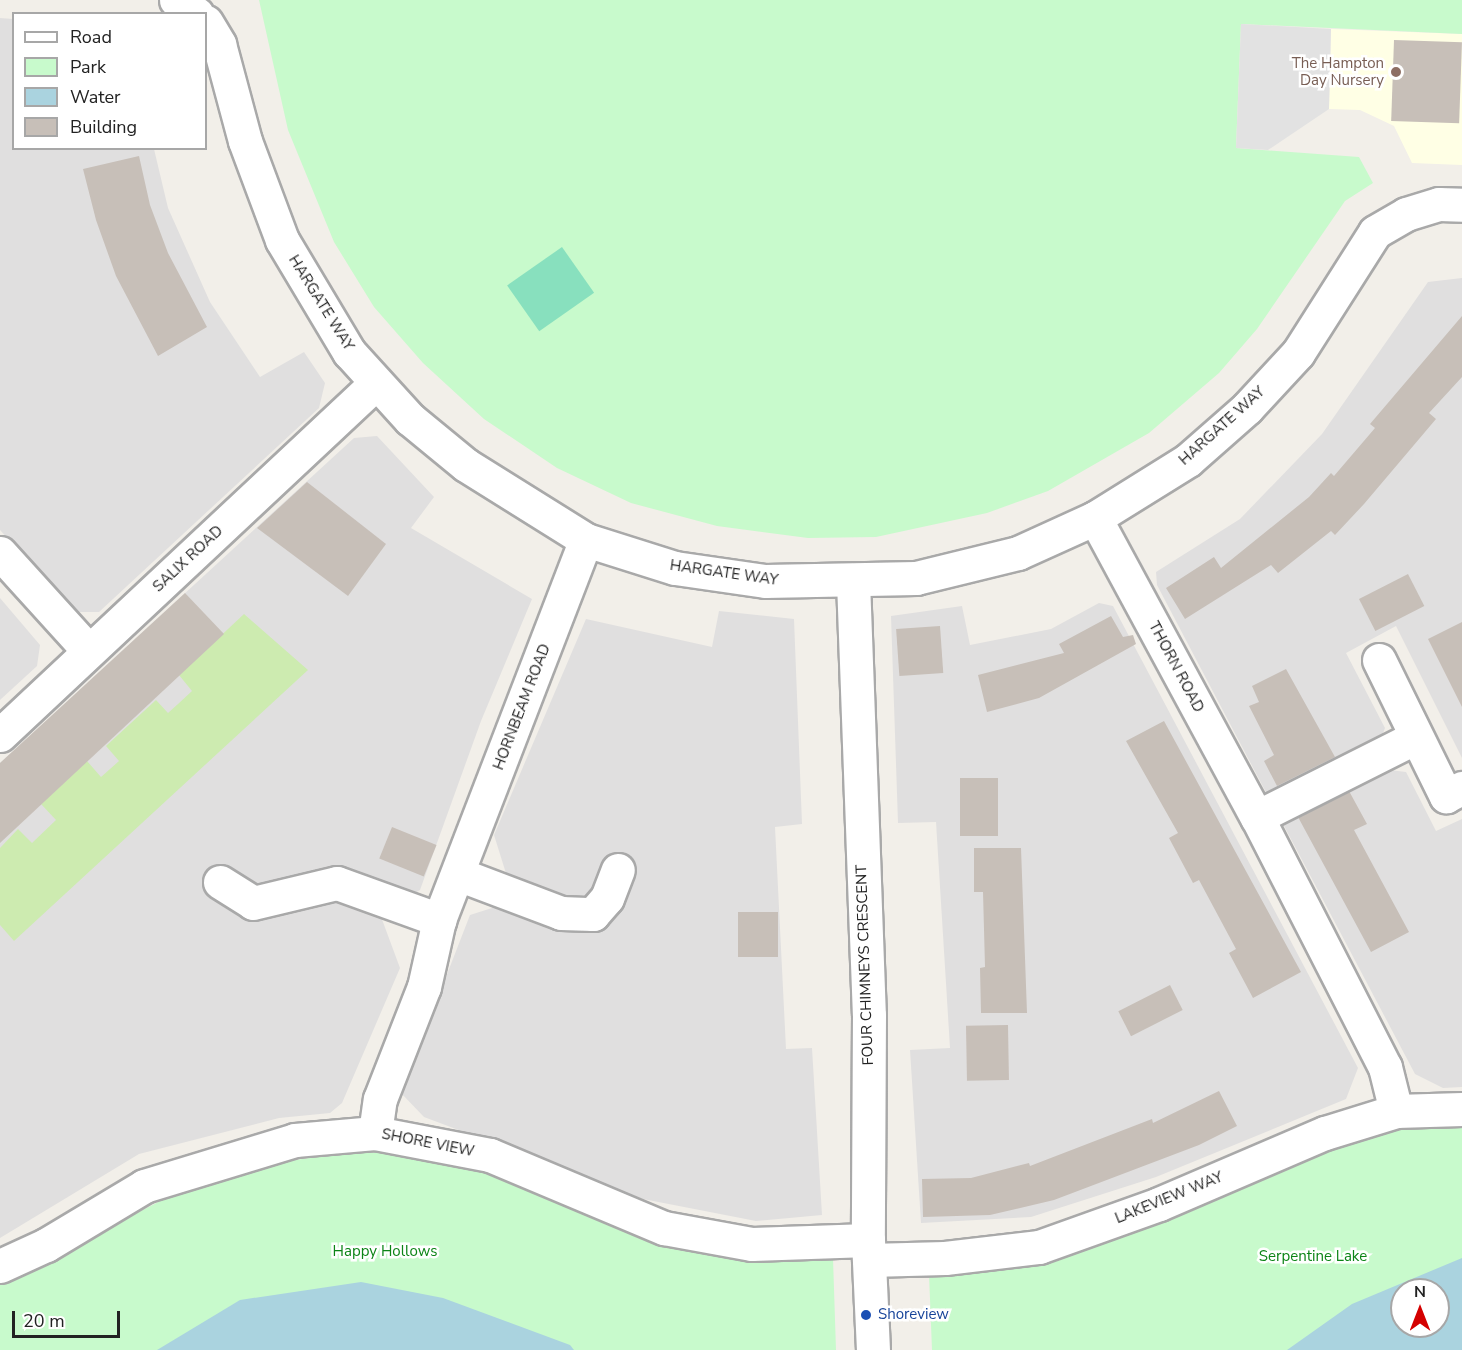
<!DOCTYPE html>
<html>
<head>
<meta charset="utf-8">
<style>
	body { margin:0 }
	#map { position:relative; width:1462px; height:1350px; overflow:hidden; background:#f2efe9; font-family:"Nunito Sans",sans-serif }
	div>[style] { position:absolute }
	.residential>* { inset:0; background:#e0dfdf }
	.education>* { inset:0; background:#ffffe5 }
	.grass>* { inset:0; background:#cdebb0 }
	.park>* { inset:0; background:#c8facc }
	.pitch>* { inset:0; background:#88e0be; transform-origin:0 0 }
	.parking>* { inset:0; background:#e2e2e2 }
	.water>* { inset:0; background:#aad3df }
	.building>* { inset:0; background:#c7bfb8; transform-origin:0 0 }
	.roads { filter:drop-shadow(2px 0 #a9a9a9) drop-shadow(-2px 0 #a9a9a9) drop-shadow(0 2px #a9a9a9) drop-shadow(0 -2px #a9a9a9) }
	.minor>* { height:33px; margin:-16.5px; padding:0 16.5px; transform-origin:16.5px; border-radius:16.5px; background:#fff }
	.dots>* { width:16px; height:16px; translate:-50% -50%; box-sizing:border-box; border:3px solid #fff; border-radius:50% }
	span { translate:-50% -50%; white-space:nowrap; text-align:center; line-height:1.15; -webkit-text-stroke:5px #fff; paint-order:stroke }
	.education-label { font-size:15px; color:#785e54 }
	.right { translate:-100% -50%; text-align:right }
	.street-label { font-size:15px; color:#222 }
	.park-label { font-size:15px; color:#0c8416 }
	.transit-label { font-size:15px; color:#164399 }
	.left { translate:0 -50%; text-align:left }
	.legend { position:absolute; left:12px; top:12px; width:195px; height:138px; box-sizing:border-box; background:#fff; border:2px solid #a7a7a7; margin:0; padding:8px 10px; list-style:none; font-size:18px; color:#222 }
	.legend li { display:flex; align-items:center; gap:12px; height:30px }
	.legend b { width:30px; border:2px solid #a7a7a7 }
	.north { position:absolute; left:1390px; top:1278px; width:60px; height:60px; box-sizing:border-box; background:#fff; border:2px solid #a7a7a7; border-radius:50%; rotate:0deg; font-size:16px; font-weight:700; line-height:24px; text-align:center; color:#222 }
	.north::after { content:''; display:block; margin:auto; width:21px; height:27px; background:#d40000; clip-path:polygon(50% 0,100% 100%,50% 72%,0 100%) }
	.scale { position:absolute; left:12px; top:1311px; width:108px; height:27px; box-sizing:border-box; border:3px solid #222; border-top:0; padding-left:8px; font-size:18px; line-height:21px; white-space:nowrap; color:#222; -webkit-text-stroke:4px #fff; paint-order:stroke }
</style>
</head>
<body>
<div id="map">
	<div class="residential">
		<div style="clip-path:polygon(0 18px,13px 19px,14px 148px,154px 149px,168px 208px,210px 302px,260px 377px,304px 352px,325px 383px,319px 408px,99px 612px,75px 612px,0 530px)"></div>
		<div style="clip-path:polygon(1462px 278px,1462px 758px,1396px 626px,1346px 653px,1385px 728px,1378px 746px,1270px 800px,1157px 585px,1156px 572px,1240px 519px,1322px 434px,1428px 282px)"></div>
		<div style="clip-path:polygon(377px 436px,434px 497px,411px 528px,532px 599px,481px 721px,420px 890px,380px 914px,400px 968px,342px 1103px,330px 1113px,279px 1118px,139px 1154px,0 1238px,0 763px,354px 438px)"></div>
		<div style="clip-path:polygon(0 598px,40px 645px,37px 666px,0 700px)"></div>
		<div style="clip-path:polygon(1099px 603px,1113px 606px,1358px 1068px,1346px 1099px,1156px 1177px,1031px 1217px,921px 1223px,910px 1050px,950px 1048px,936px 822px,898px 823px,891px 616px,962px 606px,970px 645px,1051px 629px)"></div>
		<div style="clip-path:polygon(719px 611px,794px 619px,802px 824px,775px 827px,786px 1049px,812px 1048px,822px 1215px,756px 1221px,643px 1199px,424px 1117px,401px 1093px,470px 915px,492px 908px,509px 883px,494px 835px,586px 619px,712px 647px)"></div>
		<div style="clip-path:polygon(1389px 770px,1406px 772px,1436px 831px,1462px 819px,1462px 1087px,1443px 1088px,1415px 1074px,1283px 824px)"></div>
	</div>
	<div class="education">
		<div style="clip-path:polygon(1331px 29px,1462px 34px,1462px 165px,1412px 163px,1394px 126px,1360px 110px,1329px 109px)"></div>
	</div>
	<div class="grass">
		<div style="clip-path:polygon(244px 614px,308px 670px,14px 941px,0 925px,0 848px,18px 829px,32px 843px,56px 820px,41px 804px,87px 761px,101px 777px,119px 761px,106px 746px,156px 700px,168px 713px,178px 704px,192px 691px,179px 675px)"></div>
	</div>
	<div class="park">
		<div style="clip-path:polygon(259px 0,1462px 0,1462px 34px,1241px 24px,1236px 148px,1359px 157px,1373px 183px,1345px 201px,1257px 329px,1219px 373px,1149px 433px,1048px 491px,987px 513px,876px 537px,808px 538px,717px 526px,631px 503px,557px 468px,484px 419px,423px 363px,374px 307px,334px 242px,288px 130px)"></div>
		<div style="clip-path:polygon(evenodd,1462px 1121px,1462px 1350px,932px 1350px,929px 1274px,987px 1271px,1067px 1255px,1192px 1211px,1321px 1150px,1400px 1128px,1462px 1121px,1402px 1290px,1438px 1290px,1438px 1326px,1402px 1326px,1402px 1290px)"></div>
		<div style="clip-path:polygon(349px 1152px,397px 1153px,469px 1167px,506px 1179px,632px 1234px,676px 1246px,833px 1258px,836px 1350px,0 1350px,0 1284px,166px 1198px,262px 1165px)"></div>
	</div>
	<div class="pitch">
		<div style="left:562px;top:247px;width:56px;height:67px;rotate:55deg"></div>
	</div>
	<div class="parking">
		<div style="clip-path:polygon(1241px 24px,1331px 29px,1329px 109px,1268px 150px,1236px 148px)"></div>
	</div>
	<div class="water">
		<div style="clip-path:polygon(evenodd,1462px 1258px,1462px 1350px,1287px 1350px,1352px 1304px,1462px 1258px,1402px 1290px,1438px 1290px,1438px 1326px,1402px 1326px,1402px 1290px)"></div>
		<div style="clip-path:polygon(361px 1282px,443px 1298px,570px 1345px,574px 1350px,157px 1350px,240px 1300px)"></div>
	</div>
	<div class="building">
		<div style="left:1394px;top:40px;width:68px;height:81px;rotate:2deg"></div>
		<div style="clip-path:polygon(139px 156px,150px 205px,168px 253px,207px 327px,158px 356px,116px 276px,96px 220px,83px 169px)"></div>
		<div style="clip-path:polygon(1462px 316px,1462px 377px,1429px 413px,1436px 419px,1364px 504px,1335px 535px,1331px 531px,1278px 573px,1271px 565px,1185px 619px,1166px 588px,1214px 557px,1221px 568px,1309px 497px,1331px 473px,1334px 476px,1375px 428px,1370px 424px)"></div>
		<div style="clip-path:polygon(307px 482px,386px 544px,348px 596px,257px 528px)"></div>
		<div style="left:1408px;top:574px;width:36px;height:55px;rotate:63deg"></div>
		<div style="clip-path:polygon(185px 593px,224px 634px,0 843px,0 763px)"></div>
		<div style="clip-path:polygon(1111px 616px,1123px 637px,1133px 635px,1136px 644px,1039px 698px,987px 712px,978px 675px,1064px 653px,1059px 644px)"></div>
		<div style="clip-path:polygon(1462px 622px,1462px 707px,1428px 639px)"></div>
		<div style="left:940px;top:626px;width:47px;height:44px;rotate:86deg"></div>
		<div style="clip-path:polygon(1286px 669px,1335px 757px,1277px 786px,1264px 761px,1274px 755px,1249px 706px,1259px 702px,1252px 686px)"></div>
		<div style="clip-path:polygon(1164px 721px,1301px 972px,1253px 998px,1229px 953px,1236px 949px,1199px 880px,1193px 883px,1169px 838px,1178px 833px,1126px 741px)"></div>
		<div style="left:960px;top:778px;width:38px;height:58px"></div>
		<div style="clip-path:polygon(1349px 791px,1367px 824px,1354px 830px,1409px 932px,1371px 952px,1298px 817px)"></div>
		<div style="left:392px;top:827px;width:48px;height:34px;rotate:22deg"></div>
		<div style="clip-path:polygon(974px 848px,1021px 848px,1027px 1013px,981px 1013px,980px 968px,985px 967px,983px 892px,974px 892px)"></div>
		<div style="left:738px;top:912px;width:40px;height:45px"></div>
		<div style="left:1170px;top:985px;width:28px;height:58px;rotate:63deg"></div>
		<div style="left:1008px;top:1025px;width:55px;height:42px;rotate:89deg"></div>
		<div style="clip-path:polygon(1219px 1091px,1237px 1126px,1199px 1145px,1054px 1200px,990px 1215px,923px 1217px,922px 1179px,971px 1178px,1029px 1163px,1030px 1166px,1152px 1119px,1153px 1123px)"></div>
	</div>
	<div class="roads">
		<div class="minor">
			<div style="left:176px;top:0;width:25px;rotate:34deg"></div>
			<div style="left:206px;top:22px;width:26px;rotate:59deg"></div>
			<div style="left:219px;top:44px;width:100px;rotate:75deg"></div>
			<div style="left:245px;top:141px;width:106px;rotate:69.5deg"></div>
			<div style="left:282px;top:240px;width:131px;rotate:59.1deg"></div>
			<div style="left:349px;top:352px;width:91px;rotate:47.7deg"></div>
			<div style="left:410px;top:419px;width:72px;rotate:39.4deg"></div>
			<div style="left:466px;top:465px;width:142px;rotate:32deg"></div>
			<div style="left:586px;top:540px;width:93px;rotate:17.5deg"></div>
			<div style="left:675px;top:568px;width:91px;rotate:8.2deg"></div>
			<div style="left:765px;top:581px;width:151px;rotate:-1.1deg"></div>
			<div style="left:916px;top:578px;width:105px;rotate:-13.8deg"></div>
			<div style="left:1018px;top:553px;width:85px;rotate:-24.4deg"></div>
			<div style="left:1095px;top:518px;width:110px;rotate:-31.9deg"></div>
			<div style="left:1188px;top:460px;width:79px;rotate:-41.4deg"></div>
			<div style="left:1247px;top:408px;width:75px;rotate:-47.2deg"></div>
			<div style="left:1298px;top:353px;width:143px;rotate:-57.5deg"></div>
			<div style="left:1375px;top:232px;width:36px;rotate:-30deg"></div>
			<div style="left:1406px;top:214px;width:34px;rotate:-17deg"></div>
			<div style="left:1439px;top:204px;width:23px;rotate:2deg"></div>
			<div style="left:1095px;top:518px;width:340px;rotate:61.6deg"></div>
			<div style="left:1257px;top:817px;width:281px;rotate:62.9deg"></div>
			<div style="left:1385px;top:1067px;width:45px;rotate:76deg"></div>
			<div style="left:0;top:553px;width:132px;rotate:47.8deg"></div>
			<div style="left:853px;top:581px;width:434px;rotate:87.9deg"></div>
			<div style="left:869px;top:1015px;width:225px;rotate:90.3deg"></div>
			<div style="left:868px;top:1240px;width:110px;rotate:87.4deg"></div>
			<div style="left:1379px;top:660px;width:152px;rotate:63.8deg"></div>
			<div style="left:1446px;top:796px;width:18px;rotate:-27deg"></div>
			<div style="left:0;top:735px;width:515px;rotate:-43.11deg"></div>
			<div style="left:1257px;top:817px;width:178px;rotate:-26.7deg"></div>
			<div style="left:458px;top:874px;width:110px;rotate:20.7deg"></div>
			<div style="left:561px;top:913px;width:32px;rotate:2deg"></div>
			<div style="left:593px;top:914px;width:21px;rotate:-49deg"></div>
			<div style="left:607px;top:898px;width:30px;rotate:-69deg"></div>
			<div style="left:220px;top:882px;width:39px;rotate:32deg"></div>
			<div style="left:253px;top:903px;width:86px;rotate:-13.4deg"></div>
			<div style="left:337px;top:883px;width:109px;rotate:19.9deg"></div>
			<div style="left:375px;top:1133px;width:34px;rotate:-82deg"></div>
			<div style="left:380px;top:1099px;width:120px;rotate:-68.6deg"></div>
			<div style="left:424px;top:987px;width:69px;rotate:-77.4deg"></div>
			<div style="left:439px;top:920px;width:407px;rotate:-68.9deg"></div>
			<div style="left:869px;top:1260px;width:76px;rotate:-1.5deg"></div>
			<div style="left:945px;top:1258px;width:95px;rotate:-6.7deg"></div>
			<div style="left:1039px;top:1247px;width:127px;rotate:-19.7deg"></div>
			<div style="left:1159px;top:1204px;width:181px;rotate:-23.2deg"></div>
			<div style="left:1325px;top:1133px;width:74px;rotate:-17.2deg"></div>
			<div style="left:1396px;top:1111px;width:66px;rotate:-1.7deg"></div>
			<div style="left:0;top:1266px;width:51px;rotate:-24.5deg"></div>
			<div style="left:46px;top:1245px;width:114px;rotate:-31deg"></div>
			<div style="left:144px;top:1186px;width:158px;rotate:-16.9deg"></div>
			<div style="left:295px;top:1140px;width:80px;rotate:-5deg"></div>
			<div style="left:375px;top:1133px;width:117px;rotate:10.8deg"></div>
			<div style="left:490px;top:1155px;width:189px;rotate:22.8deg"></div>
			<div style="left:664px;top:1228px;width:89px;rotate:10.3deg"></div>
			<div style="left:752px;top:1244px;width:116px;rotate:-2deg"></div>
		</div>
	</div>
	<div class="dots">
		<div style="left:1396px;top:72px;background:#8d6e63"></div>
		<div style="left:866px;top:1315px;background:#1a4fb4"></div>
	</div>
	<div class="education-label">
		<span class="right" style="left:1384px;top:72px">The Hampton<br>Day Nursery</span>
	</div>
	<div class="street-label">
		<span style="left:321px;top:303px;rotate:58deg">HARGATE WAY</span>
		<span style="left:1222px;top:426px;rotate:-42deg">HARGATE WAY</span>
		<span style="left:188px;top:559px;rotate:-43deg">SALIX ROAD</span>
		<span style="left:724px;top:573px;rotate:8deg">HARGATE WAY</span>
		<span style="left:1176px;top:667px;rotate:62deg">THORN ROAD</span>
		<span style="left:522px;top:707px;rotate:-69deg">HORNBEAM ROAD</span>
		<span style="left:865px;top:965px;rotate:-92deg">FOUR CHIMNEYS CRESCENT</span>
		<span style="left:428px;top:1143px;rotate:11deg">SHORE VIEW</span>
		<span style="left:1169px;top:1198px;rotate:-22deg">LAKEVIEW WAY</span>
	</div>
	<div class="park-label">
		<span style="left:385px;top:1252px">Happy Hollows</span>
		<span style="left:1313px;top:1257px">Serpentine Lake</span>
	</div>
	<div class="transit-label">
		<span class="left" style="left:878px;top:1315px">Shoreview</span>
	</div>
	<ul class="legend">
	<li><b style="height:8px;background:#fff"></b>Road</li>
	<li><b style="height:16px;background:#c8facc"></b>Park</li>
	<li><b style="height:16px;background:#aad3df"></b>Water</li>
	<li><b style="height:16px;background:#c7bfb8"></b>Building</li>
	</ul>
	<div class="north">N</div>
	<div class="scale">20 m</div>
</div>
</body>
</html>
